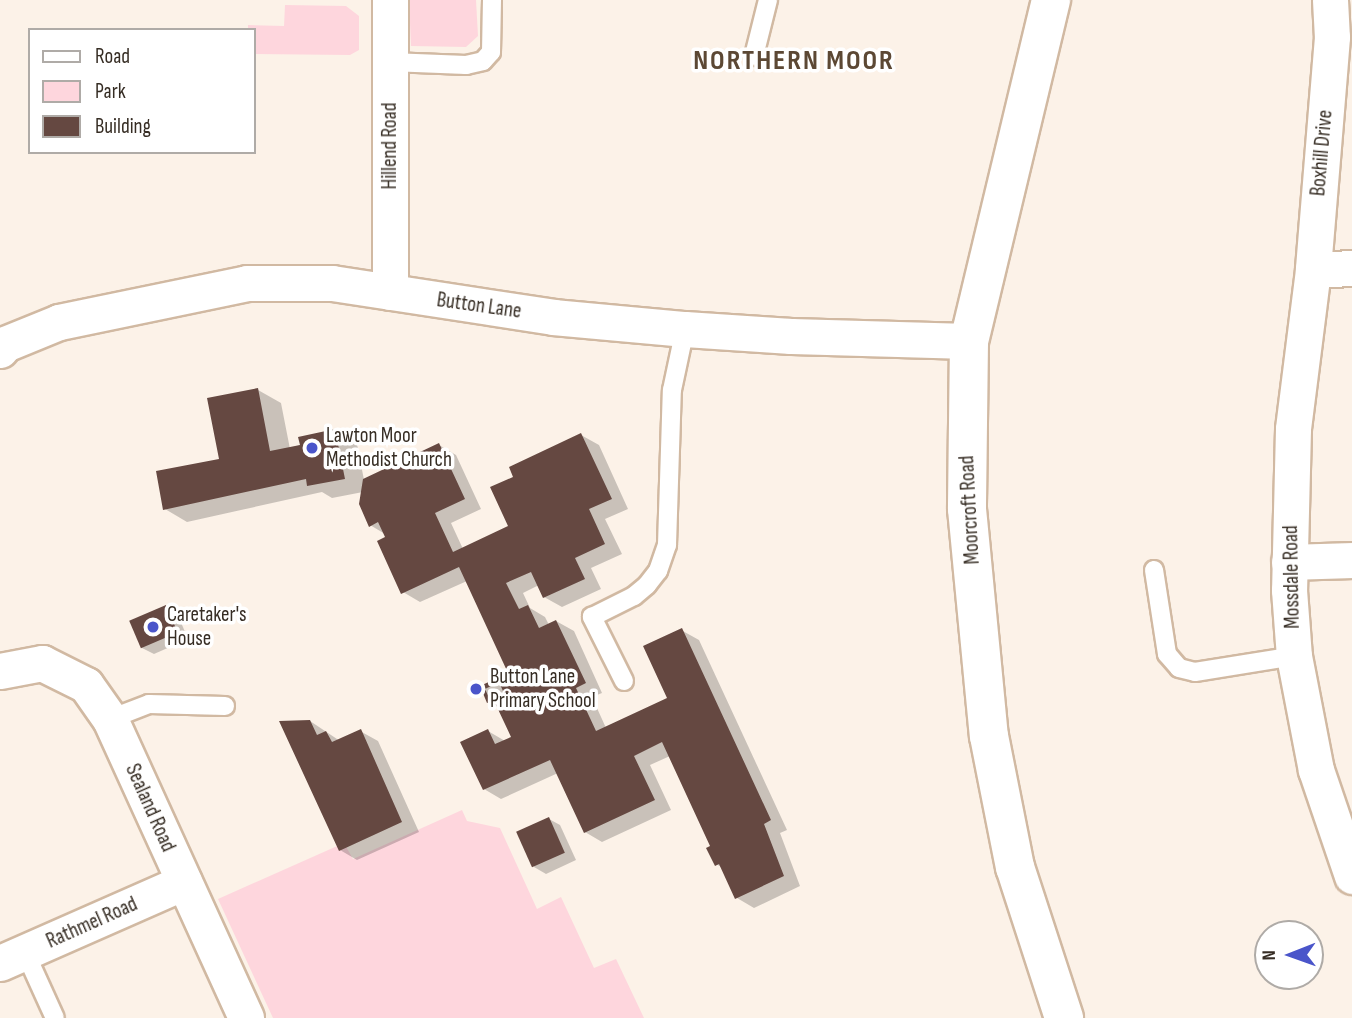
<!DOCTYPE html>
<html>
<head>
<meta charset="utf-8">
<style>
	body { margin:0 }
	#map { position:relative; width:1352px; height:1018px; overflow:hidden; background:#fcf2e8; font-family:"Sofia Sans Condensed",sans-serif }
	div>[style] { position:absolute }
	.green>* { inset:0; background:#fed6dd }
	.shadow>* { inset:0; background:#0003 }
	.building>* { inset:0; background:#654841; transform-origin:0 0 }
	.roads { filter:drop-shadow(2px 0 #d1b9a2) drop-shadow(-2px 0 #d1b9a2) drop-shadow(0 2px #d1b9a2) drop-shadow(0 -2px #d1b9a2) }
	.lane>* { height:18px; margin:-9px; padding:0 9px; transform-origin:9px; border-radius:9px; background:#fff }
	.street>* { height:35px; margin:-17.5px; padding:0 17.5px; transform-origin:17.5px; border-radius:17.5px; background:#fff }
	.secondary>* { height:38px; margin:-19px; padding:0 19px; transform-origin:19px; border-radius:19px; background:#fff }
	.dots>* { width:19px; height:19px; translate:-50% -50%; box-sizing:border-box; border:4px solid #fff; border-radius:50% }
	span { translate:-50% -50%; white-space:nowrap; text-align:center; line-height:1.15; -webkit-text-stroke:7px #fff; paint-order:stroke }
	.street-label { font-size:21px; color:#362d24 }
	.poi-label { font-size:21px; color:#362d24 }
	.left { translate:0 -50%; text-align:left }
	.district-label { font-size:28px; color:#5c4834; font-weight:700; letter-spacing:2px }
	.legend { position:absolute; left:28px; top:28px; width:228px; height:126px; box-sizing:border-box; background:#fff; border:2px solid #afaba7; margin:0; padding:9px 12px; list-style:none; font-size:21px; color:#362d24 }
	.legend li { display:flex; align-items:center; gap:14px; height:35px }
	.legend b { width:35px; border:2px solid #afaba7 }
	.north { position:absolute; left:1254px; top:920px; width:70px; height:70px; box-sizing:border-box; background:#fff; border:2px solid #afaba7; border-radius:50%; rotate:269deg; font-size:19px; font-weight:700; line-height:28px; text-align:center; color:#362d24 }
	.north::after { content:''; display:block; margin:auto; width:24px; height:32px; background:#4a55ca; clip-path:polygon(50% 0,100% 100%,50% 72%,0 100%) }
</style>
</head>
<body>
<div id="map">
	<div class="green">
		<div style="clip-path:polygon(409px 0,476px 0,478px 36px,466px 47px,411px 46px)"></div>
		<div style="clip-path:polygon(285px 5px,346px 6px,359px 16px,359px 50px,350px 55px,254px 54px,254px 30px,248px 30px,248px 25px,284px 26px)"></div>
		<div style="clip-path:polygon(462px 810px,467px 821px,500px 828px,537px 909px,561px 897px,594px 968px,616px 959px,644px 1018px,273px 1018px,218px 899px,344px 843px,353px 859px)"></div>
	</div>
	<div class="shadow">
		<div style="clip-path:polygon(evenodd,258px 390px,281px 403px,290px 449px,334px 431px,357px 444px,364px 480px,439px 445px,456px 455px,481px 509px,451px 523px,463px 549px,511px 527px,516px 478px,581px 435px,599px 445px,628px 509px,605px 519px,622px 554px,591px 568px,601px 589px,562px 607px,544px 597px,539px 585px,523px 593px,530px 608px,545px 617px,549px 625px,556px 621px,574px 631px,602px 693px,592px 697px,606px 728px,669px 699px,681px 630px,699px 640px,787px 830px,780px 833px,800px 886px,754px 908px,737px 898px,723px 868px,716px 864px,712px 847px,670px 756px,650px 765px,671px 810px,602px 842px,585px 832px,558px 773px,501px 799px,484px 789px,488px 731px,505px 741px,513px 738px,500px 708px,489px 702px,482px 687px,510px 674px,467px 581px,420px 602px,403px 592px,385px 534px,370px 525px,363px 492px,332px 498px,322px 492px,187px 522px,165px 509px,221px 461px,258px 390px,507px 696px,509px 701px,503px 704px,501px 699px,507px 696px)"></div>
		<div style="clip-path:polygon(166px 607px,177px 613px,188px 639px,154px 654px,142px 648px)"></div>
		<div style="clip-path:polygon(310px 721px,340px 741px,360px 731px,378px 741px,419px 832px,357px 860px,340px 850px)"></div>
		<div style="clip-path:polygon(549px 819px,560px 825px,576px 860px,546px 874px,534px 867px)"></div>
	</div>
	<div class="building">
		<div style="clip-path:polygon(258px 388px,270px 451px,300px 445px,298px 437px,335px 429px,345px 479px,307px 486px,306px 479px,163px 510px,156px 471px,219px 459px,207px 398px)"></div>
		<div style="clip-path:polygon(581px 433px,612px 499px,589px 509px,605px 544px,575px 558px,585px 579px,543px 598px,531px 572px,506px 583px,519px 609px,528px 605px,539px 628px,556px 620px,586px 683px,576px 688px,596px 731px,667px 698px,643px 646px,682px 628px,771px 820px,764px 824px,784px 876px,735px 899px,719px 864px,715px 866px,706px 848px,710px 846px,662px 742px,634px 756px,655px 800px,584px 833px,550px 760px,483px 790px,460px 742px,488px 729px,495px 744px,511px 737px,496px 705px,507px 700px,499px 682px,485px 689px,491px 702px,487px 703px,480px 686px,508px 673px,459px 567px,401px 594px,377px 541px,385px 537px,378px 522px,369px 527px,359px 504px,363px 479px,439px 443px,465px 499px,435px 513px,453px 552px,508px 526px,490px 487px,513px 477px,509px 467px)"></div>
		<div style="left:166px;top:605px;width:30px;height:40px;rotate:67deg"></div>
		<div style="clip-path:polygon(310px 720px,317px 735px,326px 731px,332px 742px,361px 729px,402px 822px,339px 851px,279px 721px)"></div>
		<div style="left:549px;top:817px;width:39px;height:36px;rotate:66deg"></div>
	</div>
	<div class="roads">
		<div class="lane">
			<div style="left:754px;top:56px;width:58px;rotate:-76deg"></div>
			<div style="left:390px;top:62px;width:76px;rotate:2.3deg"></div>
			<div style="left:466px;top:65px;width:17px;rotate:-13deg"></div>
			<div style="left:483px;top:61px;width:12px;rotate:-48deg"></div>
			<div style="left:491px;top:52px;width:52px;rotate:-88.9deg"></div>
			<div style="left:1154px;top:570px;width:85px;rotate:81.2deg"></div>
			<div style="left:1167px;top:654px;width:18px;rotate:49deg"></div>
			<div style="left:1179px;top:668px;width:16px;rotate:14deg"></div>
			<div style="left:1195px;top:672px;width:100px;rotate:-9.2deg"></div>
			<div style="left:624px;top:681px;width:72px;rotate:-116.6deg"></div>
			<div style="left:592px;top:617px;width:47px;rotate:-26.6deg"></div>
			<div style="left:634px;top:596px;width:17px;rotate:-40deg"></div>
			<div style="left:647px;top:585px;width:18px;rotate:-52deg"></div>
			<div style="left:658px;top:571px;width:28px;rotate:-71deg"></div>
			<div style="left:667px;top:545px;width:155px;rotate:-88.2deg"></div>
			<div style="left:672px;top:390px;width:62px;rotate:-78deg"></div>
			<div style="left:110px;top:719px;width:42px;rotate:-21deg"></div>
			<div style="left:149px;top:704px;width:76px;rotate:1.5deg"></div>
			<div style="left:25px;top:952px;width:72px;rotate:65.6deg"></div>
		</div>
		<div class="street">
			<div style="left:390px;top:0;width:292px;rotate:90deg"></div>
			<div style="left:1330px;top:0;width:37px;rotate:87deg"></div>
			<div style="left:1332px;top:37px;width:234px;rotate:94.7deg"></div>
			<div style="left:1313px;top:270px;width:160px;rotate:97.2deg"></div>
			<div style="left:1293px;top:429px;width:161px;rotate:91.4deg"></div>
			<div style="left:1289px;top:590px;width:66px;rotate:85.7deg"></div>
			<div style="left:1294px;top:656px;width:116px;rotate:79.1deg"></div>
			<div style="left:1316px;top:770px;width:112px;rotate:71.2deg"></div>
			<div style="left:1313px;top:270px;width:39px;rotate:-3deg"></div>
			<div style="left:0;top:350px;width:8px;rotate:-50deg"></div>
			<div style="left:5px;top:344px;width:58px;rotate:-22.2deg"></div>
			<div style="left:59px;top:322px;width:192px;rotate:-11.7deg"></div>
			<div style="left:247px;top:283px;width:85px"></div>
			<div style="left:332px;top:283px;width:224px;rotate:8.7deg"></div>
			<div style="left:553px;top:317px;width:133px;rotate:5.2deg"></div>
			<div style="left:685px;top:329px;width:106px;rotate:3.8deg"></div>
			<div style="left:791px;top:336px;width:178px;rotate:1.6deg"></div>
			<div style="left:1289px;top:562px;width:63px;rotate:-1.8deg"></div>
			<div style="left:0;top:671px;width:43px;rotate:-10.8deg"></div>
			<div style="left:42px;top:663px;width:49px;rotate:26.6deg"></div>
			<div style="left:86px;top:685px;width:42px;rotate:54.8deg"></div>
			<div style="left:110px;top:719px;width:328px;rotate:65.5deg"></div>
			<div style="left:0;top:963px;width:201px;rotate:-23.8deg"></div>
		</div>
		<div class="secondary">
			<div style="left:1051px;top:0;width:351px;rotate:103.5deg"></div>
			<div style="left:969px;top:341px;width:168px;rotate:90.7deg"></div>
			<div style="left:967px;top:509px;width:228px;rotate:84.5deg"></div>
			<div style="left:989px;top:736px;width:134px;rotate:78.8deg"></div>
			<div style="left:1015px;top:867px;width:159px;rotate:72deg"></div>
		</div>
	</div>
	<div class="dots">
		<div style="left:312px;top:448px;background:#4a55ca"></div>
		<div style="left:153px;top:627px;background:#4a55ca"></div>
		<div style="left:476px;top:689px;background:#4a55ca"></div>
	</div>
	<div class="street-label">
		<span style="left:390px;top:146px;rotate:-90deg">Hillend Road</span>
		<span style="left:1322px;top:153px;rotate:-85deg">Boxhill Drive</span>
		<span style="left:479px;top:306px;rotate:8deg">Button Lane</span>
		<span style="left:970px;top:510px;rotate:-93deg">Moorcroft Road</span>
		<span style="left:1292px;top:577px;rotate:-91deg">Mossdale Road</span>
		<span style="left:150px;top:808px;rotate:66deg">Sealand Road</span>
		<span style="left:92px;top:923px;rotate:-24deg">Rathmel Road</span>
	</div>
	<div class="poi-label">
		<span class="left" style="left:326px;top:448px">Lawton Moor<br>Methodist Church</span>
		<span class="left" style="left:167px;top:627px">Caretaker's<br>House</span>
		<span class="left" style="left:490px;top:689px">Button Lane<br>Primary School</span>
	</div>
	<div class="district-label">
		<span style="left:794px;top:61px">NORTHERN MOOR</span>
	</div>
	<ul class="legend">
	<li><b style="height:9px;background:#fff"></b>Road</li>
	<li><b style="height:19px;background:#fed6dd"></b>Park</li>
	<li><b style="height:19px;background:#654841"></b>Building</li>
	</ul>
	<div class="north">N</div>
</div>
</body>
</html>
